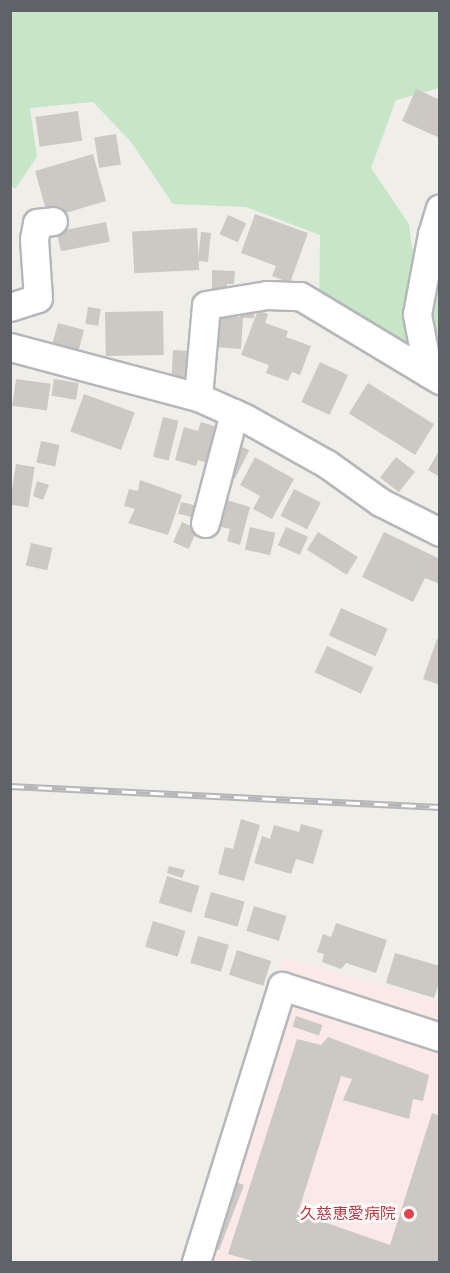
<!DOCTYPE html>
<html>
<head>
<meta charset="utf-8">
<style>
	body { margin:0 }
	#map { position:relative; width:450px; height:1273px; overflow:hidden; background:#f0eee8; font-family:"Work Sans","Noto Sans JP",sans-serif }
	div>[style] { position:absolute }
	.medical>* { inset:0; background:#fae9e7 }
	.green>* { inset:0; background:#c7e5c7 }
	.building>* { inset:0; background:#ccc9c4; transform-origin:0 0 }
	.roads { filter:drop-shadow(2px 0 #b5b7bb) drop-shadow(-2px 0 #b5b7bb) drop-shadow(0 2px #b5b7bb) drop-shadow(0 -2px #b5b7bb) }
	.minor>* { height:27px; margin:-13.5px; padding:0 13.5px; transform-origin:13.5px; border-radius:13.5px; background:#fff }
	.rail>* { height:7px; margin-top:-3.5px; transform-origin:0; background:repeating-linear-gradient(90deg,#fff 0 14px,#b5b6b7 0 28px); box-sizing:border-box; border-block:2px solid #b5b6b7 }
	.dots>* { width:16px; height:16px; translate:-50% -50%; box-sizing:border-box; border:3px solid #fff; border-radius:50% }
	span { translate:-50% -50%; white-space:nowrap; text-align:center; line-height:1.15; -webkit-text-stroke:5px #fff; paint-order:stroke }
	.health-label { font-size:16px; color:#be3a42 }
	.right { translate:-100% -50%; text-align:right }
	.frame { position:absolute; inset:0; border:12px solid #5f6267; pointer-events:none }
</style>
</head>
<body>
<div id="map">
	<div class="medical">
		<div style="clip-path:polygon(283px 957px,439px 1001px,439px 1262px,189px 1262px,180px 1260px)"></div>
	</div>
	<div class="green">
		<div style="clip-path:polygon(10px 11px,439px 11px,439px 88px,396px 100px,371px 168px,409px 224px,412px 248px,439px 270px,439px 398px,319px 325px,320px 235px,246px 207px,173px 204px,131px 142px,93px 102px,30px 108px,37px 157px,15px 189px,10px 184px)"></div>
	</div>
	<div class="building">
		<div style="clip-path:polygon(416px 89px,440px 100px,440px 138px,402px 121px)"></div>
		<div style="left:78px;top:111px;width:30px;height:43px;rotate:82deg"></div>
		<div style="left:116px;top:134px;width:31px;height:22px;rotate:81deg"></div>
		<div style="clip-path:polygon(93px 154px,106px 201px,62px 214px,60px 206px,46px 210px,35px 171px)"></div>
		<div style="clip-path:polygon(255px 214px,308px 233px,290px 283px,272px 276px,276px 266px,241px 253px)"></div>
		<div style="left:228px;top:215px;width:20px;height:21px;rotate:24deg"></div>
		<div style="left:106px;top:222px;width:20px;height:50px;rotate:79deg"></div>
		<div style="left:197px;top:228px;width:42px;height:65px;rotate:87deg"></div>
		<div style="left:201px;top:232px;width:10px;height:29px;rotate:6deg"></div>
		<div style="clip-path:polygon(212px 270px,235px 271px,234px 284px,227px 284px,227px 294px,212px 293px)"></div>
		<div style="clip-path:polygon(241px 304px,255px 305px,254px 318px,243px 318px,241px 349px,214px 347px,217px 315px,240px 317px)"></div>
		<div style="left:88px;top:307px;width:13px;height:17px;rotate:9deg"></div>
		<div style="clip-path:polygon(258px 310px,268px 314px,265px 323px,288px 331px,286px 337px,311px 346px,300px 375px,292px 372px,288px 381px,266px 373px,269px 365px,241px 355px)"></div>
		<div style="left:163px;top:311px;width:44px;height:58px;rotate:89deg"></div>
		<div style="left:58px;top:323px;width:27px;height:21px;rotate:15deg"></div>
		<div style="left:173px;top:350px;width:17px;height:31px;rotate:3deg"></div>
		<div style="left:320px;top:362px;width:31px;height:44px;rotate:25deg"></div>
		<div style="left:16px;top:379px;width:35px;height:27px;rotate:8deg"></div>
		<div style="left:54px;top:379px;width:25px;height:17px;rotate:9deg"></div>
		<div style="left:368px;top:383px;width:78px;height:36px;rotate:32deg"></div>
		<div style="left:84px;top:394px;width:54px;height:40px;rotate:20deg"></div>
		<div style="left:163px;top:417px;width:16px;height:41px;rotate:14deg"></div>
		<div style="clip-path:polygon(201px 422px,221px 428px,210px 464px,198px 460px,196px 466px,175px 460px,184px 427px,198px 431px)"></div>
		<div style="left:41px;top:441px;width:19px;height:22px;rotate:12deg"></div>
		<div style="left:235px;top:443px;width:16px;height:32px;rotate:27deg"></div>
		<div style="clip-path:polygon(440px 449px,440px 477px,428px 470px)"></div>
		<div style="clip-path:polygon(255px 457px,294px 479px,272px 519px,253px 509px,260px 496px,240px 485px)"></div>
		<div style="left:396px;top:457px;width:24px;height:26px;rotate:38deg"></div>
		<div style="left:16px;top:464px;width:19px;height:41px;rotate:9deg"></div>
		<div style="clip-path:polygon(140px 480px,182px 495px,168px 535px,128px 523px,135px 509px,124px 506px,129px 489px,138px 491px)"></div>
		<div style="clip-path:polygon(37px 481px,49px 485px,43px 500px,33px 496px)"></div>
		<div style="left:294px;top:489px;width:30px;height:30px;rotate:27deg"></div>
		<div style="clip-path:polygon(223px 499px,250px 507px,240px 545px,227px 541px,230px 529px,216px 526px)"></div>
		<div style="left:181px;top:502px;width:16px;height:12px;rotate:14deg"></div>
		<div style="left:182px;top:522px;width:17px;height:22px;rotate:24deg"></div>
		<div style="left:250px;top:527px;width:26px;height:23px;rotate:13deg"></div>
		<div style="left:286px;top:527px;width:24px;height:20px;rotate:24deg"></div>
		<div style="left:318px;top:532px;width:47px;height:21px;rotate:32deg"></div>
		<div style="clip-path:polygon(384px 532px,440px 559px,440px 584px,425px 578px,413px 602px,362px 577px)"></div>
		<div style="left:31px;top:543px;width:22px;height:23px;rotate:13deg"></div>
		<div style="left:341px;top:608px;width:51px;height:30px;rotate:24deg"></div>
		<div style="clip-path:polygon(437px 639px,440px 640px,440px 685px,423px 679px)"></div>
		<div style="left:327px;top:646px;width:51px;height:29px;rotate:25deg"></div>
		<div style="clip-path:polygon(241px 819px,260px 825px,244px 881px,218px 874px,225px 847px,233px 849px)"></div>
		<div style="clip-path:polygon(301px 824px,323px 830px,313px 864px,296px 859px,291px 874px,254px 863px,262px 836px,270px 839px,274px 825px,299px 832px)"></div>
		<div style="clip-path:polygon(169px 866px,185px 870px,182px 878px,167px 873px)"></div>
		<div style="left:167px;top:876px;width:34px;height:28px;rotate:17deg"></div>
		<div style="left:211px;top:892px;width:35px;height:26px;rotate:16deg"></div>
		<div style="left:254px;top:906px;width:34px;height:26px;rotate:17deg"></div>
		<div style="left:153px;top:921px;width:34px;height:27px;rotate:17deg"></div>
		<div style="clip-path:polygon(336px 923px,387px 940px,376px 973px,346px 963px,341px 969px,322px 962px,324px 954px,317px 952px,323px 934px,331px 937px)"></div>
		<div style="left:198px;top:936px;width:32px;height:28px;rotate:16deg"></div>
		<div style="left:237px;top:950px;width:36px;height:26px;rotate:18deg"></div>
		<div style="clip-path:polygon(395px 953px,440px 966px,440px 980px,434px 998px,386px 983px)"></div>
		<div style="left:296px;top:1016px;width:28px;height:11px;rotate:19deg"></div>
		<div style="clip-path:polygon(328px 1037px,429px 1075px,423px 1101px,413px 1099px,409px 1119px,343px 1100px,352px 1079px,341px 1076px,298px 1213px,390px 1245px,432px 1113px,440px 1116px,440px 1262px,256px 1262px,228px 1254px,297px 1039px,321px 1045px)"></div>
		<div style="left:231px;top:1180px;width:14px;height:70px;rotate:21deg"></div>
	</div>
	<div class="roads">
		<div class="minor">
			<div style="left:10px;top:307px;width:29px;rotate:-18deg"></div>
			<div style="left:38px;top:298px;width:59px;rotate:-93.9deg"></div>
			<div style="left:34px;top:239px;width:16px;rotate:-79deg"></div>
			<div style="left:37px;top:223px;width:16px;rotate:-7deg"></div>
			<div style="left:10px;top:347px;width:195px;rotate:14.9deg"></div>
			<div style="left:198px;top:397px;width:51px;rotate:24.1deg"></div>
			<div style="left:245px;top:418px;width:94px;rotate:29.3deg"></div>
			<div style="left:327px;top:464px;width:65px;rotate:35.6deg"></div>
			<div style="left:380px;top:502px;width:67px;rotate:26.6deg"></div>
			<div style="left:428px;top:373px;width:60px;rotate:-100.6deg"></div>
			<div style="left:417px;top:314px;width:81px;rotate:-79.4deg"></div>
			<div style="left:432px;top:234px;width:27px;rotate:-73deg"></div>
			<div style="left:198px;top:397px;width:92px;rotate:-85deg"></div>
			<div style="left:206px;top:305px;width:62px;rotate:-9.3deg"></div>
			<div style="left:267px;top:295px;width:33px;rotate:2deg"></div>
			<div style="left:300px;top:296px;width:163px;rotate:31deg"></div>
			<div style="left:205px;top:523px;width:114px;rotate:-75.2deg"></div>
			<div style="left:196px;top:1262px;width:289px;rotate:-72.7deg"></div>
			<div style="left:282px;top:986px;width:166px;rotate:17.9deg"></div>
		</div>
	</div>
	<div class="rail">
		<div style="left:10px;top:786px;width:431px;rotate:2.8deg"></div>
	</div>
	<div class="dots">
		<div style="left:409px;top:1214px;background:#e0444e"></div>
	</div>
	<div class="health-label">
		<span class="right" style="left:396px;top:1214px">久慈恵愛病院</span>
	</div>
	<div class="frame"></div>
</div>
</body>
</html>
